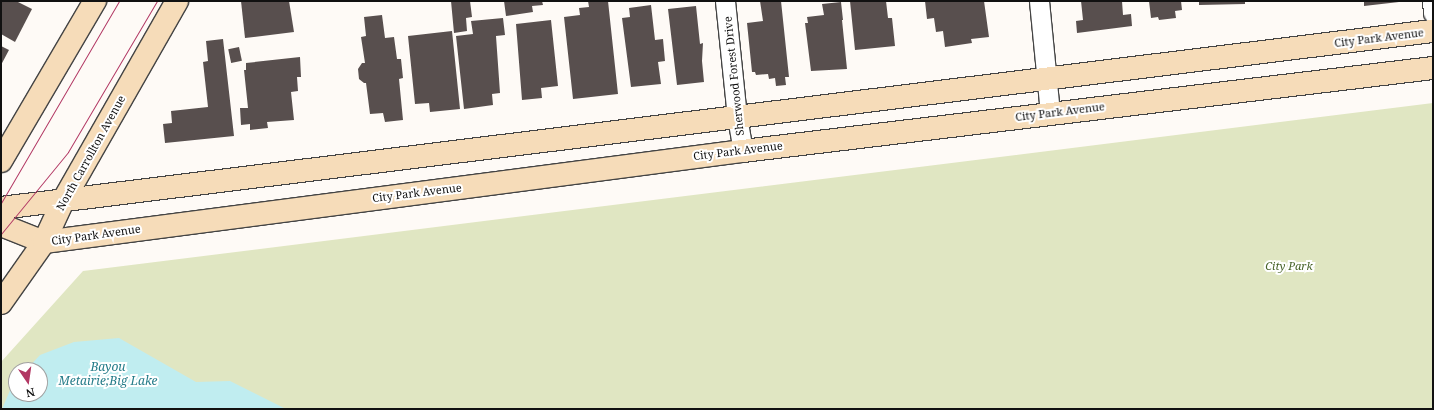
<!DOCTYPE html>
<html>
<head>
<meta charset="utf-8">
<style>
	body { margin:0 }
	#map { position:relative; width:1434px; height:410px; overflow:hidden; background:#fefaf6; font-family:"Noto Serif",serif }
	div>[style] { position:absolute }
	.green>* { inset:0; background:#e0e6c2 }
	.water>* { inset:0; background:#c0edf0 }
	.building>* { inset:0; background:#584f4e; transform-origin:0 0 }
	.roads { filter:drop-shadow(1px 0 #444) drop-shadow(-1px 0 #444) drop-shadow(0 1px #444) drop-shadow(0 -1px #444) }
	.minor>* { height:19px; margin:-9.5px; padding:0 9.5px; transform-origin:9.5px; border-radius:9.5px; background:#fff }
	.secondary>* { height:22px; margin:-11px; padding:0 11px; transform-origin:11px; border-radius:11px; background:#f6dcb9 }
	.tram>* { height:1px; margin:-0.5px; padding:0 0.5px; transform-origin:0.5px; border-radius:0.5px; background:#b23864 }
	span { translate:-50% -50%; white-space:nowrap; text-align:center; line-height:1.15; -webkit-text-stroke:4px #fff; paint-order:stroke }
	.street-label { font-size:11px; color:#111 }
	.park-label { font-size:11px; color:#466227; font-style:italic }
	.water-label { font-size:12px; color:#257c89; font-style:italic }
	.frame { position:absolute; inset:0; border:2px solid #111; pointer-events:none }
	.north { position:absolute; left:8px; top:362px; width:40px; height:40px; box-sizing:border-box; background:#fff; border:1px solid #a0a0a0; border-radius:50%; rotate:167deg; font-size:11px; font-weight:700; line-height:16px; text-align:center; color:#111 }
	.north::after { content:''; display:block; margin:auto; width:14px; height:18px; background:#b23864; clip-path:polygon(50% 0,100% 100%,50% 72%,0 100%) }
</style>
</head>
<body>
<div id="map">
	<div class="green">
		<div style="clip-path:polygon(evenodd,1433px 103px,1433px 409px,1px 409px,1px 362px,83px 271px,1433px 103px,16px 370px,40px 370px,40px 394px,16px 394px,16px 370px)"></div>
	</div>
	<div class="water">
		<div style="clip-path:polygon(119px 338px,196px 382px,230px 381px,286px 409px,2px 409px,11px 388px,16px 382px,16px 394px,40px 394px,40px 370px,26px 370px,40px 355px,74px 342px)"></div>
	</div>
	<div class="building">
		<div style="clip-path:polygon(1px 1px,16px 1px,32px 9px,15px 42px,1px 34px)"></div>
		<div style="clip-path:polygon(241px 1px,289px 1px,294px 32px,245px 38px)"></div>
		<div style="clip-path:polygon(451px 1px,470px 1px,472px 17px,466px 18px,467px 31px,454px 33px)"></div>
		<div style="clip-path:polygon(504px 1px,542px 1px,543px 5px,532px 6px,533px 12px,506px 16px)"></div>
		<div style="clip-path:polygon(588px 1px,608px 1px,618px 94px,573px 99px,564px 17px,580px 15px,579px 8px,589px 7px)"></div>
		<div style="clip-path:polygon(760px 1px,781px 1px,789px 77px,785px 77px,786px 85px,776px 86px,775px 78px,769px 79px,768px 74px,756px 75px,755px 72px,752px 72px,747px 23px,763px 21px)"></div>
		<div style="clip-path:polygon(850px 1px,886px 1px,888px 18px,892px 18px,895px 46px,855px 50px)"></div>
		<div style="clip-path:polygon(925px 1px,984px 1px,989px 37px,971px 39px,972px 43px,945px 47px,943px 31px,936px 32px,934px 18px,927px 19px)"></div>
		<div style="clip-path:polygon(1081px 1px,1122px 1px,1123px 15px,1131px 14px,1132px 26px,1077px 33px,1076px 21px,1083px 20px)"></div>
		<div style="clip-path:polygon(1149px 1px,1181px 1px,1182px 10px,1175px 11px,1176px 18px,1159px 20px,1158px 17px,1151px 18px)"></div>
		<div style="clip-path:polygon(1199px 1px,1245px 1px,1245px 4px,1199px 5px)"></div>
		<div style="clip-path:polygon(1364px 1px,1399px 1px,1399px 2px,1364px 6px)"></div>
		<div style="clip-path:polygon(841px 2px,843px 20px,842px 20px,847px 69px,811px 71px,805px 23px,808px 23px,807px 17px,824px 15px,822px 4px)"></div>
		<div style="clip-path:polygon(651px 5px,655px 40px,663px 39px,665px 61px,658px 62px,661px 84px,631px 87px,622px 18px,630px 17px,629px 8px)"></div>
		<div style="clip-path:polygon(696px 6px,700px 44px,703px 43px,702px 61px,704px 82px,677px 85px,668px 9px)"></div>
		<div style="clip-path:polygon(382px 15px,385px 38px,394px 37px,397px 59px,401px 59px,403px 78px,399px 79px,403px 120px,385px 122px,383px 113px,370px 114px,366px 83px,364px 83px,359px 79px,358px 69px,362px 63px,365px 63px,361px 37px,366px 36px,364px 17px)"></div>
		<div style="clip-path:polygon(503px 18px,505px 35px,496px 36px,500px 93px,492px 94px,493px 105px,464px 109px,456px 36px,473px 34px,471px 21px)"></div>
		<div style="clip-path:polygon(551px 20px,558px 86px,541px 88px,542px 98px,522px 100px,516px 24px)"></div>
		<div style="clip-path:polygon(452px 31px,460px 109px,430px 112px,429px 103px,415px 104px,408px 36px)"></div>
		<div style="clip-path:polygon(223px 39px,234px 136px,165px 143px,163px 124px,172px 123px,171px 111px,208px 107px,203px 62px,208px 61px,206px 41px)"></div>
		<div style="clip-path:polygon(1px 46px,9px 50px,1px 65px)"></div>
		<div style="left:239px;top:47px;width:14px;height:11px;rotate:78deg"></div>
		<div style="clip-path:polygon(300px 57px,301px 77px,297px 77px,298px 91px,291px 92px,294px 120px,267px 122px,268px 128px,250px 130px,250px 124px,241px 125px,240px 108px,248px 108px,244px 70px,246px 70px,246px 63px)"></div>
	</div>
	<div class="roads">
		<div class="minor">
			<div style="left:725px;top:1px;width:117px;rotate:84.1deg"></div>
			<div style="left:737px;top:117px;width:35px;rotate:80deg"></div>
			<div style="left:1039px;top:1px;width:113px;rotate:84.4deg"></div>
			<div style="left:1432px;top:1px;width:12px;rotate:85deg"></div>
		</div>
		<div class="secondary">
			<div style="left:1px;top:161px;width:186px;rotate:-59.6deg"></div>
			<div style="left:1px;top:208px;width:1443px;rotate:-7.05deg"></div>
			<div style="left:1px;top:225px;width:46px;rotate:21.6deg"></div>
			<div style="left:44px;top:242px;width:705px;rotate:-7.42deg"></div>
			<div style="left:743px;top:151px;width:695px;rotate:-6.86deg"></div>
			<div style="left:1px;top:303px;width:75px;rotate:-54.8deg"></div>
			<div style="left:44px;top:242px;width:45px;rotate:-65.1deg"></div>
			<div style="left:63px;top:201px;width:230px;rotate:-60.3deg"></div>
		</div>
	</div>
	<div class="tram">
		<div style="left:1px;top:203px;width:234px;rotate:-59.7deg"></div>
		<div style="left:1px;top:234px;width:106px;rotate:-50.7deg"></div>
		<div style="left:68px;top:152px;width:175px;rotate:-59.5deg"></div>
	</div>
	<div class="street-label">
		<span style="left:1379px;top:38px;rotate:-7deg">City Park Avenue</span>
		<span style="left:734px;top:76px;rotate:-96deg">Sherwood Forest Drive</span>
		<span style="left:1060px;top:112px;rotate:-7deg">City Park Avenue</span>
		<span style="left:738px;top:151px;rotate:-7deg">City Park Avenue</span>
		<span style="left:91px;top:153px;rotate:-61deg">North Carrollton Avenue</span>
		<span style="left:417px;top:193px;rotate:-7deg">City Park Avenue</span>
		<span style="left:96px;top:235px;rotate:-8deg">City Park Avenue</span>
	</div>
	<div class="park-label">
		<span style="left:1289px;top:266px">City Park</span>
	</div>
	<div class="water-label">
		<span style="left:108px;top:374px">Bayou<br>Metairie;Big Lake</span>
	</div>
	<div class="frame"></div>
	<div class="north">N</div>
</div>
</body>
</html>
